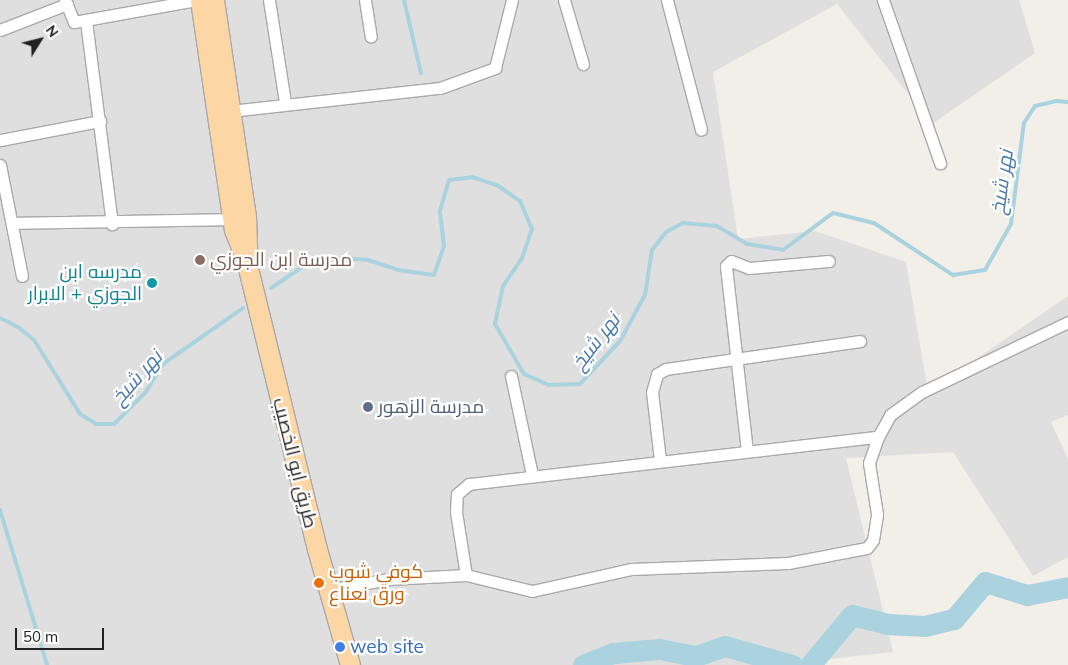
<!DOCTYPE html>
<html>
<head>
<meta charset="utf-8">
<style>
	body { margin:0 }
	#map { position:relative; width:1068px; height:665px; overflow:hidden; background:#f2efe9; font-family:Mulish,Cairo,sans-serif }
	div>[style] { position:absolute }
	.residential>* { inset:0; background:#e0dfdf }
	.stream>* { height:4px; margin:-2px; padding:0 2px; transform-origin:2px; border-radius:2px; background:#aad3df }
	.river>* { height:21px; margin:-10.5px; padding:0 10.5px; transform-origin:10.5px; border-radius:10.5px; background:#aad3df }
	.roads { filter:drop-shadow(1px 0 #a9a9a9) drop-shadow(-1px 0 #a9a9a9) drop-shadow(0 1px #a9a9a9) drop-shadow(0 -1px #a9a9a9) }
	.minor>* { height:11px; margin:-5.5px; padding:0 5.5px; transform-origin:5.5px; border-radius:5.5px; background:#fff }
	.primary>* { height:19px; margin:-9.5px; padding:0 9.5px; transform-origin:9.5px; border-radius:9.5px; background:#fcd6a4 }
	.dots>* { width:14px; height:14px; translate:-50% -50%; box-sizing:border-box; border:2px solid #fff; border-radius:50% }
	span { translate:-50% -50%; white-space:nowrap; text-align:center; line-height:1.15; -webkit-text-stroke:4.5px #fff; paint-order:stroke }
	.education-label { font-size:19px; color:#785e54 }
	.left { translate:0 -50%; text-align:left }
	.culture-label { font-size:19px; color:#0d838f }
	.right { translate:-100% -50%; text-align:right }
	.service-label { font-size:19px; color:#4e5e75 }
	.street-label { font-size:19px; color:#222 }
	.food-label { font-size:19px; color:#c56008 }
	.shop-label { font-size:19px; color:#366cbe }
	.water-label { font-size:20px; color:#4a7aab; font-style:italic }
	.north { position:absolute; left:15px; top:15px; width:50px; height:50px; -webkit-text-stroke:4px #fff; paint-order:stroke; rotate:54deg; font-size:14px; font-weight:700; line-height:20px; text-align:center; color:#222 }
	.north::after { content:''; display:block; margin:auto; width:18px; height:22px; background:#222; clip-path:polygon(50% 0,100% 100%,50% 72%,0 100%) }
	.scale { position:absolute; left:15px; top:628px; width:89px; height:22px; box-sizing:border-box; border:2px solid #222; border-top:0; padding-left:6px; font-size:15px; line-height:18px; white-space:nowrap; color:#222; -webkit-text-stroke:4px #fff; paint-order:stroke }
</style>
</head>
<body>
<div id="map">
	<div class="residential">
		<div style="clip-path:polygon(0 0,1019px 0,1035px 53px,932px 124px,837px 4px,713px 72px,738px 239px,815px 231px,906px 262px,928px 392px,1068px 296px,1068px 415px,1051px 422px,1068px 459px,1068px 557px,1033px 576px,953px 452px,846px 458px,893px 652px,778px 665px,0 665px)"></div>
	</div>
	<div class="stream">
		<div style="left:404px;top:0;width:75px;rotate:76.9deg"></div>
		<div style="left:271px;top:288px;width:37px;rotate:-34deg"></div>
		<div style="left:302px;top:267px;width:34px;rotate:-15deg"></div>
		<div style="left:335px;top:258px;width:33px;rotate:3deg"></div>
		<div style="left:368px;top:260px;width:32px;rotate:18deg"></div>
		<div style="left:398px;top:270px;width:36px;rotate:8deg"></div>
		<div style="left:434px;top:275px;width:31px;rotate:-71deg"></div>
		<div style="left:444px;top:246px;width:35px;rotate:-97deg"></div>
		<div style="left:440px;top:211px;width:32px;rotate:-74deg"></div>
		<div style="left:449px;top:180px;width:23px;rotate:-7deg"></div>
		<div style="left:472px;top:177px;width:26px;rotate:18deg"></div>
		<div style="left:497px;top:185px;width:28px;rotate:35deg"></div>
		<div style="left:520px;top:201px;width:30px;rotate:67deg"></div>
		<div style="left:532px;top:229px;width:31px;rotate:109deg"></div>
		<div style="left:522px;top:258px;width:34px;rotate:124deg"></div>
		<div style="left:503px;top:286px;width:39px;rotate:102deg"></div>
		<div style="left:495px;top:324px;width:58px;rotate:59.9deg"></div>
		<div style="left:524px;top:374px;width:27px;rotate:24deg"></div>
		<div style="left:549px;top:385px;width:31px;rotate:-2deg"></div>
		<div style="left:580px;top:384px;width:59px;rotate:-47.1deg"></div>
		<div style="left:620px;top:341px;width:52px;rotate:-61.5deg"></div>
		<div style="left:645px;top:295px;width:46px;rotate:-81.2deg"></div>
		<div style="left:652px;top:250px;width:23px;rotate:-52deg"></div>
		<div style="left:666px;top:232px;width:19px;rotate:-28deg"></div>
		<div style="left:683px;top:223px;width:34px;rotate:5deg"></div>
		<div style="left:717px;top:226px;width:35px;rotate:31deg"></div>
		<div style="left:747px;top:244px;width:36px;rotate:9deg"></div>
		<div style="left:783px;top:250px;width:62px;rotate:-36.5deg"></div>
		<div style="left:833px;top:213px;width:42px;rotate:13.7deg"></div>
		<div style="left:874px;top:223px;width:95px;rotate:33.4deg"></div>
		<div style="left:953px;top:275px;width:32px;rotate:-9deg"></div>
		<div style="left:985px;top:270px;width:53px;rotate:-60.5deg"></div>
		<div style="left:1011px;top:224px;width:102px;rotate:-82.7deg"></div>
		<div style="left:1024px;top:123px;width:20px;rotate:-57deg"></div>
		<div style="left:1035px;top:106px;width:22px;rotate:-13deg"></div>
		<div style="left:1056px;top:101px;width:12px;rotate:5deg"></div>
		<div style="left:0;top:318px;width:20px;rotate:27deg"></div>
		<div style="left:18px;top:327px;width:21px;rotate:39deg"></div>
		<div style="left:34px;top:340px;width:87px;rotate:58.1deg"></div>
		<div style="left:80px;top:414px;width:19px;rotate:32deg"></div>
		<div style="left:96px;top:424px;width:18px"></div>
		<div style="left:114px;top:424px;width:44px;rotate:-45deg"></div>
		<div style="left:145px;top:393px;width:34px;rotate:-58deg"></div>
		<div style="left:163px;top:364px;width:98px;rotate:-35deg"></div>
		<div style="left:0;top:510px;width:162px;rotate:73.1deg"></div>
	</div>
	<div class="river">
		<div style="left:583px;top:665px;width:32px;rotate:-22deg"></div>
		<div style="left:613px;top:653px;width:46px;rotate:-5deg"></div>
		<div style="left:659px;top:649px;width:38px;rotate:11deg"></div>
		<div style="left:696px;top:656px;width:31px;rotate:-19deg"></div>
		<div style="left:725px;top:646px;width:70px;rotate:15.8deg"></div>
		<div style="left:810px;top:665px;width:65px;rotate:-50deg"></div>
		<div style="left:852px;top:615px;width:36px;rotate:14deg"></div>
		<div style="left:887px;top:624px;width:38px;rotate:3deg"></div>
		<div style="left:925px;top:626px;width:30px;rotate:-14deg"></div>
		<div style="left:954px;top:619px;width:48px;rotate:-50deg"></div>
		<div style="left:985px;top:582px;width:44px;rotate:17.2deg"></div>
		<div style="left:1027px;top:595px;width:42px;rotate:-11deg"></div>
	</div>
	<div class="roads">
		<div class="minor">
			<div style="left:65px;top:0;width:24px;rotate:68deg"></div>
			<div style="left:74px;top:22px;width:124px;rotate:-10.2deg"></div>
			<div style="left:269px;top:0;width:103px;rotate:81.1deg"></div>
			<div style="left:365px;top:0;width:37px;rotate:81deg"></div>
			<div style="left:564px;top:0;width:67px;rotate:73.5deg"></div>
			<div style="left:667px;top:0;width:134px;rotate:75.3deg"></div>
			<div style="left:883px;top:0;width:173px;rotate:70.7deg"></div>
			<div style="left:86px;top:21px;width:205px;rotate:82.7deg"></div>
			<div style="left:0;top:30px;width:72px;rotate:-21.2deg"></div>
			<div style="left:230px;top:111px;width:211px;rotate:-6.3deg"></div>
			<div style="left:440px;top:88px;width:59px;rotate:-20deg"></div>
			<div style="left:495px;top:68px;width:70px;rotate:-76deg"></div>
			<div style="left:0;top:140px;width:102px;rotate:-10.8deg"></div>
			<div style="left:0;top:165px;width:113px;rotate:78.8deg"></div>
			<div style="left:12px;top:223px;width:219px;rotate:-1deg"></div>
			<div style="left:511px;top:376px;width:101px;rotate:78deg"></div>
			<div style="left:747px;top:451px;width:186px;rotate:-96.5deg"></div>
			<div style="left:726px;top:266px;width:7px;rotate:-45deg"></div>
			<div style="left:731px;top:261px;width:19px;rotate:21deg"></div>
			<div style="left:749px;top:268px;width:80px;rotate:-5deg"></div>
			<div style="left:660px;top:460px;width:68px;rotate:-96.7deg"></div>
			<div style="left:652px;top:392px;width:19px;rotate:-74deg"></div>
			<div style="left:657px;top:374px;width:10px;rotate:-29deg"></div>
			<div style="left:666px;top:369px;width:196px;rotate:-8.2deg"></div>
			<div style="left:466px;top:575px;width:64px;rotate:-99deg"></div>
			<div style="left:456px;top:512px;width:18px;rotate:-87deg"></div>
			<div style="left:457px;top:494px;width:16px;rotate:-40deg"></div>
			<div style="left:469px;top:484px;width:412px;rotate:-6.6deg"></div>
			<div style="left:328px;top:590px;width:62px;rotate:-10.2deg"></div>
			<div style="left:389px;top:579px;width:77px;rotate:-3deg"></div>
			<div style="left:466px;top:575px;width:68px;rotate:13.6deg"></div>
			<div style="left:532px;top:591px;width:101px;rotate:-12.5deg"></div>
			<div style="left:631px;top:569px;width:157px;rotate:-2.2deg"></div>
			<div style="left:788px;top:563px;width:80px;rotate:-10.8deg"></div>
			<div style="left:867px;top:548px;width:10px;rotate:-53deg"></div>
			<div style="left:873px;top:540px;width:26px;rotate:-81deg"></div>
			<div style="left:877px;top:514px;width:52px;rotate:-98.9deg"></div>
			<div style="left:869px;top:463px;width:28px;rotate:-71deg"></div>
			<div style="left:878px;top:437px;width:25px;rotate:-61deg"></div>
			<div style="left:890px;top:415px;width:39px;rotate:-36deg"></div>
			<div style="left:922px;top:392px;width:162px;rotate:-25.6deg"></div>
		</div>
		<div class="primary">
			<div style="left:200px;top:0;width:232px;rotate:81.6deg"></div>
			<div style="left:234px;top:230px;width:32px;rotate:68deg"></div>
			<div style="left:246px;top:260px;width:298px;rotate:76.2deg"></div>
			<div style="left:317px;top:549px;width:121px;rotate:74.1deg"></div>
			<div style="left:214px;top:0;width:218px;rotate:81.6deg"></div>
			<div style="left:246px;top:216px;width:38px;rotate:88deg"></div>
		</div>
	</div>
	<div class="dots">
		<div style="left:200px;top:260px;background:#8d6e63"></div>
		<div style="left:152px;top:283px;background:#0f9aa8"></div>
		<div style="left:368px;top:407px;background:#5c6f8a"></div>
		<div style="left:319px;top:583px;background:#e8710a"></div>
		<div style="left:340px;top:647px;background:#3f7fe0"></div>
	</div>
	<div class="education-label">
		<span class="left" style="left:210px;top:260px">مدرسة ابن الجوزي</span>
	</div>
	<div class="culture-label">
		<span class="right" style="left:142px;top:283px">مدرسه ابن<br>الجوزي + الابرار</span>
	</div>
	<div class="service-label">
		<span class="left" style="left:378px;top:407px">مدرسة الزهور</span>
	</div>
	<div class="street-label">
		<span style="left:295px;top:463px;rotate:76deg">طريق ابو الخصيب</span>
	</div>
	<div class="food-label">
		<span class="left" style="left:329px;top:583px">كوفي شوب<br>ورق نعناع</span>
	</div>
	<div class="shop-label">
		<span class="left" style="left:350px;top:647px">web site</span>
	</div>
	<div class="water-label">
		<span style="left:1001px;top:182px;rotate:-82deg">نهر شيخ</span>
		<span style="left:595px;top:341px;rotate:-52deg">نهر شيخ</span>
		<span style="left:136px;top:377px;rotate:-48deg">نهر شيخ</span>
	</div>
	<div class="north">N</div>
	<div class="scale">50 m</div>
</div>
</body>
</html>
